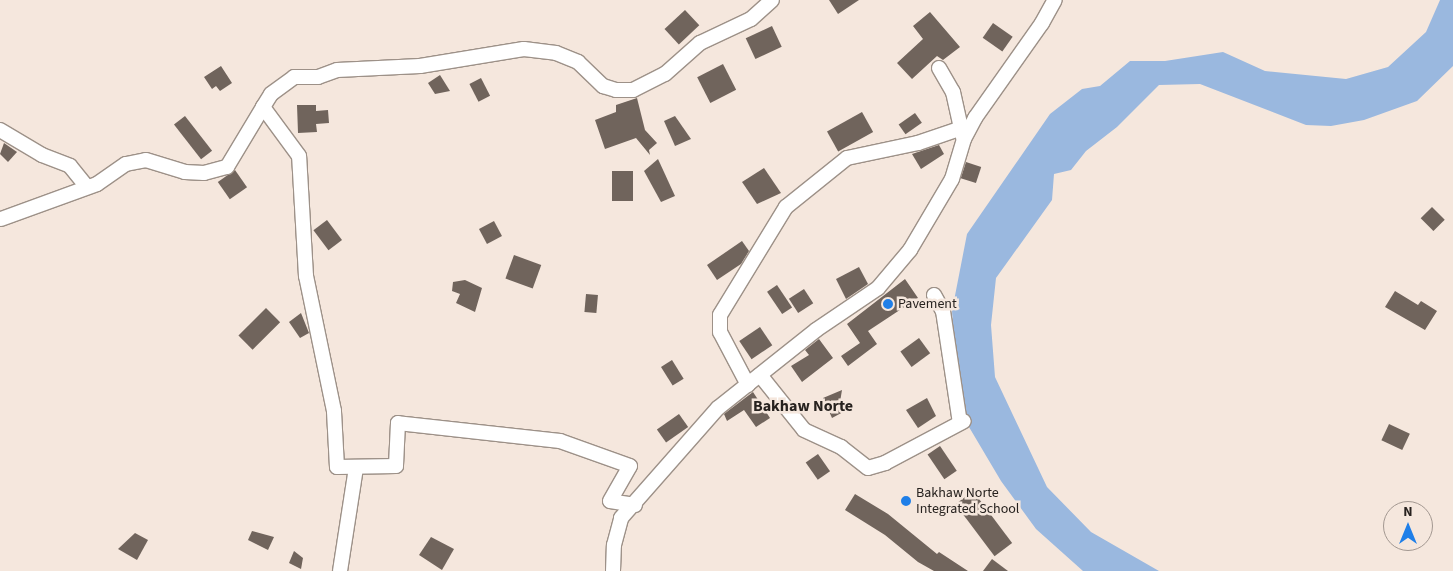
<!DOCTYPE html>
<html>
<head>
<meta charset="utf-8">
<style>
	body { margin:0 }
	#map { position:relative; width:1453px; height:571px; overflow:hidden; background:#f5e7dd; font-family:"Source Sans 3",sans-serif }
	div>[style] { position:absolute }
	.water>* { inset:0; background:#9ab8df }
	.building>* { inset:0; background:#70645c; transform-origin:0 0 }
	.roads { filter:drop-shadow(1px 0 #9d9188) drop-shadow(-1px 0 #9d9188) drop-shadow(0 1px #9d9188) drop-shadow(0 -1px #9d9188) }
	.minor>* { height:14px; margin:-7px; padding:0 7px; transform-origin:7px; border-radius:7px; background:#fff }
	.dots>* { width:14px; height:14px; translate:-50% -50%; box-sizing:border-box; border:2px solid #f5e7dd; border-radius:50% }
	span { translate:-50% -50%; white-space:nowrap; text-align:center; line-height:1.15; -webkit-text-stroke:5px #f5e7dd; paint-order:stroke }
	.poi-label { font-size:14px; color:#27221f }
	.left { translate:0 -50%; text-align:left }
	.quarter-label { font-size:16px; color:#27221f; font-weight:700 }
	.north { position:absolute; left:1383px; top:501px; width:50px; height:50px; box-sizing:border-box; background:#f5e7dd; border:1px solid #a39891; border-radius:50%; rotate:0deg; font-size:14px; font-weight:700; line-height:20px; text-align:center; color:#27221f }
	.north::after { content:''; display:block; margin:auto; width:18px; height:22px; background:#1f7fe8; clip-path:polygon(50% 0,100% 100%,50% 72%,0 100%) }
</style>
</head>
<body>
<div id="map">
	<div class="water">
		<div style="clip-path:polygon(1440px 0,1453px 0,1453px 66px,1417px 101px,1364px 120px,1331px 126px,1306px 125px,1200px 84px,1159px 85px,1117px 127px,1086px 151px,1071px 170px,1054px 174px,1052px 200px,996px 278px,991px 325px,995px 377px,1047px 487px,1091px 532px,1159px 571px,1083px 571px,1036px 529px,1001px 481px,969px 427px,957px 379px,952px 311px,967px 234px,1050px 114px,1082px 89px,1100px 86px,1130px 61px,1165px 61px,1223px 52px,1265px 71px,1346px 79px,1388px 67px,1426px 32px)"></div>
	</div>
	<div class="building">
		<div style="clip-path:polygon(829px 0,859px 0,838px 14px)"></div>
		<div style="left:685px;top:10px;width:21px;height:28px;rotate:47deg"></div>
		<div style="clip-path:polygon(930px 12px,960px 47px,943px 60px,937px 56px,912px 79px,897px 63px,923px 39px,913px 26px)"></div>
		<div style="left:993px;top:23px;width:24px;height:18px;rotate:35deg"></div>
		<div style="left:772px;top:26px;width:23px;height:29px;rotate:65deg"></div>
		<div style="left:723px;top:64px;width:29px;height:29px;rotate:63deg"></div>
		<div style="clip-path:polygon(221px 66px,232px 83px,220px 91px,216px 86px,212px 89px,204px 77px)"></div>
		<div style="clip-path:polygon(440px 75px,450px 91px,435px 94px,428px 83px)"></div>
		<div style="left:481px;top:78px;width:20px;height:13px;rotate:63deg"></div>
		<div style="clip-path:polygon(637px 98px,645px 130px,657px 143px,649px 150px,650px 155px,636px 138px,605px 149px,595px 120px,616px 112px,616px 105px)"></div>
		<div style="clip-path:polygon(297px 105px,316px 105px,316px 111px,328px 110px,329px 123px,316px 124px,317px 132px,298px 133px)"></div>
		<div style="left:862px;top:112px;width:23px;height:40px;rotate:61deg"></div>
		<div style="left:915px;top:113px;width:12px;height:20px;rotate:55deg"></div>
		<div style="left:185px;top:116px;width:44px;height:14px;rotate:52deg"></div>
		<div style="clip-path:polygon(675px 116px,691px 139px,675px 146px,664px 121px)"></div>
		<div style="clip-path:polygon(4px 143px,17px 152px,8px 162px,0 154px)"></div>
		<div style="clip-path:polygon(939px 145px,944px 154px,921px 169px,912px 154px)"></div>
		<div style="clip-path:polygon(658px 159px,675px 196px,661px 202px,644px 171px)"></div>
		<div style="left:966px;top:162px;width:16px;height:17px;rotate:18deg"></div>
		<div style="clip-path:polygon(764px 168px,781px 193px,757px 204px,742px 182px)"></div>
		<div style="left:235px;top:170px;width:21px;height:21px;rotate:55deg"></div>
		<div style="left:612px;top:171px;width:21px;height:30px"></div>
		<div style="left:1432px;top:207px;width:18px;height:16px;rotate:45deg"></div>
		<div style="left:327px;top:220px;width:25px;height:17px;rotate:53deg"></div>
		<div style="left:494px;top:221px;width:17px;height:17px;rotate:62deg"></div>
		<div style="clip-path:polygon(742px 241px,749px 251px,741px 264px,717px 280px,707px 265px)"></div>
		<div style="left:514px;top:255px;width:29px;height:25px;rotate:20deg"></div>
		<div style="clip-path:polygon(859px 267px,868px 284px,846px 299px,836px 279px)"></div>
		<div style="clip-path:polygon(905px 279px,918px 298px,868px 331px,877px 344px,848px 366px,841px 356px,860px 343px,847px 324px)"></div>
		<div style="clip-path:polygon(465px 280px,482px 288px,475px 312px,456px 303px,460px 294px,452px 291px,453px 282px)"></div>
		<div style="left:777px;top:285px;width:27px;height:12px;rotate:56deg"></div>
		<div style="left:804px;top:289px;width:17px;height:18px;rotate:57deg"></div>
		<div style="clip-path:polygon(1395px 291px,1418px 305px,1421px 301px,1437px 311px,1425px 330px,1385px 307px)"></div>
		<div style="left:586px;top:294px;width:12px;height:18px;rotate:5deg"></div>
		<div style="left:266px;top:308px;width:20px;height:39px;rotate:45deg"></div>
		<div style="clip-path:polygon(301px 313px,309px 333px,300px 338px,289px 322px)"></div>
		<div style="left:760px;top:327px;width:22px;height:25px;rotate:56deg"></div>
		<div style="left:919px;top:338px;width:19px;height:23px;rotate:54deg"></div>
		<div style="clip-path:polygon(819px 339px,833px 358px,802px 382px,791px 366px,809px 355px,805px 350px)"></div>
		<div style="left:672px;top:360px;width:22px;height:13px;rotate:58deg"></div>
		<div style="clip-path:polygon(842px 390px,840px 402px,845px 411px,832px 418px,823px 398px)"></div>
		<div style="clip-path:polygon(753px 392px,770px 418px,756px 427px,744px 410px,727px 421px,724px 414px)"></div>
		<div style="clip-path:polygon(927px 398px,936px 416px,918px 428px,906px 410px)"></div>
		<div style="left:679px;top:414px;width:16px;height:27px;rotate:55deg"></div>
		<div style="left:1389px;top:424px;width:23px;height:18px;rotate:25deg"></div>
		<div style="left:940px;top:446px;width:30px;height:15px;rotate:56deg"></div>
		<div style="left:818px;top:454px;width:21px;height:15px;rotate:55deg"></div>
		<div style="left:973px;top:491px;width:65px;height:22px;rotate:53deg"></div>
		<div style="clip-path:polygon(855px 494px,888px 514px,937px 554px,939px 552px,968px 571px,934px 571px,918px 562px,885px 535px,845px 510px)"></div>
		<div style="clip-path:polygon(252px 531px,274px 537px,268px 550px,248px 540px)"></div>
		<div style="clip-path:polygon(135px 533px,148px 540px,137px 560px,118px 549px)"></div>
		<div style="clip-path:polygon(431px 537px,454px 549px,442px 570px,419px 555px)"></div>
		<div style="clip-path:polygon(294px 551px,303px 558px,301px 569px,289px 563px)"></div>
		<div style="clip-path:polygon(992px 559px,1008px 571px,983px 571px)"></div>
	</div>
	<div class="roads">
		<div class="minor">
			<div style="left:939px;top:68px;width:28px;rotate:60deg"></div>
			<div style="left:953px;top:92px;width:46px;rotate:77.5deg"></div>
			<div style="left:0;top:130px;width:49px;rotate:30.8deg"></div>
			<div style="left:42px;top:155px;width:30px;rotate:21deg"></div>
			<div style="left:70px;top:166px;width:27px;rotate:51deg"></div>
			<div style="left:1px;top:219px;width:102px;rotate:-20deg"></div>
			<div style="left:97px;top:184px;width:35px;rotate:-35deg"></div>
			<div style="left:126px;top:164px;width:20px;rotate:-11deg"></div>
			<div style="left:146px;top:160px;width:41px;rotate:17.1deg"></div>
			<div style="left:185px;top:172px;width:19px;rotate:3deg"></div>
			<div style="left:204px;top:173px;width:24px;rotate:-15deg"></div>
			<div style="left:227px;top:167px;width:70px;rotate:-59deg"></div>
			<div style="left:934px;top:295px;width:18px;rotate:61deg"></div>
			<div style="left:943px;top:311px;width:113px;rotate:81.4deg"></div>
			<div style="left:760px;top:375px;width:70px;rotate:51.3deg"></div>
			<div style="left:804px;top:430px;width:41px;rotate:24.7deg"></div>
			<div style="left:841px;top:447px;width:34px;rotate:38deg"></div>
			<div style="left:868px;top:468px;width:18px;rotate:-16deg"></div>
			<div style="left:885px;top:463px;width:89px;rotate:-28deg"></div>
			<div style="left:748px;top:385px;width:60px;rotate:-117.8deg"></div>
			<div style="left:720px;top:332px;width:17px;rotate:-90deg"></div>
			<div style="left:720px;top:315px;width:127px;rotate:-58.6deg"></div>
			<div style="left:786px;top:207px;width:78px;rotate:-38.8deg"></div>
			<div style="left:847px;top:158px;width:73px;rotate:-11.9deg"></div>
			<div style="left:918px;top:143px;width:46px;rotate:-18.8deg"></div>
			<div style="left:635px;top:505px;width:25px;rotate:-171deg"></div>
			<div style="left:610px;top:501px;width:40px;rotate:-60.3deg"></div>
			<div style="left:630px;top:466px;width:74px;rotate:-160.3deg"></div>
			<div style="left:560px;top:441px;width:163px;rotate:-173.7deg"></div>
			<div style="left:398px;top:423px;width:43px;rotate:92.7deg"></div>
			<div style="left:396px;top:466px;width:59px;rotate:179deg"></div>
			<div style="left:337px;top:467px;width:56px;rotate:-93.1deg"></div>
			<div style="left:334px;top:411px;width:138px;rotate:-101.7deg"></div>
			<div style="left:306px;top:276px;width:120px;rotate:-93.3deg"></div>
			<div style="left:299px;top:156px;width:61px;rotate:-126.3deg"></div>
			<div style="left:263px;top:107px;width:15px;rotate:-58deg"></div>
			<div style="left:271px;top:94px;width:29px;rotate:-36deg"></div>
			<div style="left:294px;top:77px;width:24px"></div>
			<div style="left:318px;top:77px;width:20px;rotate:-20deg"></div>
			<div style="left:337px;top:70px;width:83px;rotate:-2.8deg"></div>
			<div style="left:420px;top:66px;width:105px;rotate:-9.3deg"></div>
			<div style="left:524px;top:49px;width:32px;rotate:7deg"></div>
			<div style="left:556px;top:53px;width:24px;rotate:22deg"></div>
			<div style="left:578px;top:62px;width:35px;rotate:44deg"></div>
			<div style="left:603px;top:86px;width:14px;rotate:17deg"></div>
			<div style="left:616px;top:90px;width:17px"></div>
			<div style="left:633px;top:90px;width:36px;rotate:-27deg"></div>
			<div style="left:665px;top:74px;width:47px;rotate:-41.5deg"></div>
			<div style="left:700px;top:43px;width:56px;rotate:-25.2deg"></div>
			<div style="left:751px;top:19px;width:28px;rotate:-42deg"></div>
			<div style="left:340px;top:571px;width:104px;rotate:-81.2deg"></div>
			<div style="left:613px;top:571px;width:26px;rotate:-88deg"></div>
			<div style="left:614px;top:545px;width:28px;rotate:-75deg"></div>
			<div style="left:621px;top:518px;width:147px;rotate:-48.6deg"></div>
			<div style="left:718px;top:408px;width:125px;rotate:-38.5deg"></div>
			<div style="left:816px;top:330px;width:75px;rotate:-34.1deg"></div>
			<div style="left:878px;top:288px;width:50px;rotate:-49.9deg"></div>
			<div style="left:910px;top:250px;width:82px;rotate:-59.4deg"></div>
			<div style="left:952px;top:179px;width:42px;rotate:-73.3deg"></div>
			<div style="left:964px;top:139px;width:24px;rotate:-62deg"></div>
			<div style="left:975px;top:118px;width:116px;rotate:-54.8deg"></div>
			<div style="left:1042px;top:23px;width:26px;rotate:-61deg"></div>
		</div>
	</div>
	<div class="dots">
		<div style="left:888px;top:304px;background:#1f7fe8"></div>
		<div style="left:906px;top:501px;background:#1f7fe8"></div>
	</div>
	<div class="poi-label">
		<span class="left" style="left:898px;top:304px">Pavement</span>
		<span class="left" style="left:916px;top:501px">Bakhaw Norte<br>Integrated School</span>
	</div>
	<div class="quarter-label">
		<span style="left:803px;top:406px">Bakhaw Norte</span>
	</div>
	<div class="north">N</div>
</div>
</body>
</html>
